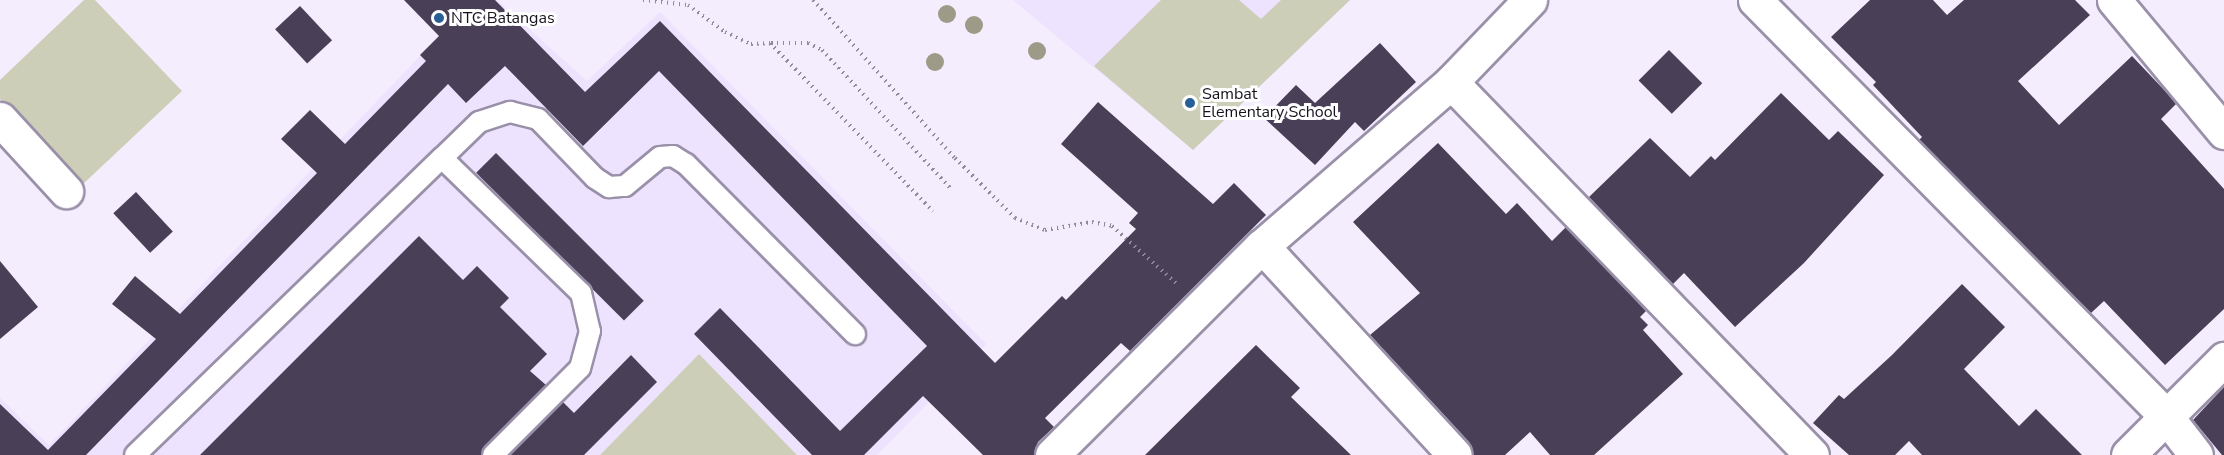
<!DOCTYPE html>
<html>
<head>
<meta charset="utf-8">
<style>
	body { margin:0 }
	#map { position:relative; width:2224px; height:455px; overflow:hidden; background:#f4edfe; font-family:"Nunito Sans",sans-serif }
	div>[style] { position:absolute }
	.built>* { inset:0; background:#ede3fe }
	.green>* { inset:0; background:#ccceb7 }
	.building>* { inset:0; background:#493f57; transform-origin:0 0 }
	.path>* { height:4px; margin-top:-2px; transform-origin:0; background:repeating-linear-gradient(90deg,#908b98 0 1.5px,transparent 0 6px) }
	.roads { filter:drop-shadow(2px 0 #9a90a9) drop-shadow(-2px 0 #9a90a9) drop-shadow(0 2px #9a90a9) drop-shadow(0 -2px #9a90a9) }
	.service>* { height:20px; margin:-10px; padding:0 10px; transform-origin:10px; border-radius:10px; background:#fff }
	.minor>* { height:33px; margin:-16.5px; padding:0 16.5px; transform-origin:16.5px; border-radius:16.5px; background:#fff }
	.trees>* { width:18px; height:18px; margin:-9px; border-radius:50%; background:#9d9b87 }
	.dots>* { width:16px; height:16px; translate:-50% -50%; box-sizing:border-box; border:3px solid #fff; border-radius:50% }
	span { translate:-50% -50%; white-space:nowrap; text-align:center; line-height:1.15; -webkit-text-stroke:6px #fff; paint-order:stroke }
	.poi-label { font-size:16px; color:#16121c }
	.left { translate:0 -50%; text-align:left }
</style>
</head>
<body>
<div id="map">
	<div class="built">
		<div style="clip-path:polygon(405px 0,497px 0,587px 81px,660px 12px,986px 344px,877px 455px,797px 455px,699px 354px,600px 455px,0 455px,0 398px,49px 445px,439px 36px)"></div>
		<div style="clip-path:polygon(1013px 0,1350px 0,1193px 150px)"></div>
	</div>
	<div class="green">
		<div style="clip-path:polygon(84px 0,95px 0,182px 91px,82px 185px,0 99px,0 80px)"></div>
		<div style="clip-path:polygon(1161px 0,1239px 0,1261px 19px,1281px 0,1350px 0,1193px 150px,1094px 66px)"></div>
		<div style="clip-path:polygon(699px 354px,797px 455px,600px 455px)"></div>
	</div>
	<div class="building">
		<div style="clip-path:polygon(404px 0,495px 0,585px 92px,660px 21px,995px 363px,1062px 296px,1066px 300px,1136px 229px,1129px 223px,1138px 213px,1061px 144px,1098px 102px,1213px 204px,1234px 183px,1266px 215px,1130px 351px,1121px 343px,1045px 418px,1054px 427px,1038px 442px,1034px 455px,983px 455px,923px 396px,864px 455px,812px 455px,694px 334px,720px 308px,840px 431px,927px 346px,659px 71px,583px 146px,505px 66px,466px 103px,448px 84px,86px 455px,0 455px,0 404px,48px 450px,156px 339px,112px 304px,135px 276px,180px 314px,317px 173px,281px 139px,310px 110px,345px 144px,426px 61px,420px 55px,439px 36px)"></div>
		<div style="clip-path:polygon(1870px 0,1933px 0,1947px 15px,1964px 0,2075px 0,2090px 15px,2018px 81px,2059px 125px,2132px 56px,2167px 93px,2176px 104px,2161px 119px,2224px 189px,2224px 309px,2165px 365px,2104px 301px,2091px 313px,1919px 140px,1922px 137px,1873px 85px,1876px 82px,1831px 37px)"></div>
		<div style="left:300px;top:6px;width:47px;height:34px;rotate:47deg"></div>
		<div style="clip-path:polygon(1380px 43px,1416px 82px,1364px 131px,1355px 122px,1315px 165px,1264px 118px,1296px 85px,1315px 103px)"></div>
		<div style="left:1669px;top:50px;width:47px;height:43px;rotate:45deg"></div>
		<div style="clip-path:polygon(1781px 93px,1829px 140px,1838px 131px,1884px 175px,1804px 263px,1735px 327px,1684px 273px,1673px 284px,1589px 197px,1650px 138px,1690px 177px,1711px 156px,1715px 160px)"></div>
		<div style="clip-path:polygon(1438px 143px,1506px 214px,1517px 203px,1552px 241px,1566px 227px,1646px 311px,1640px 317px,1648px 325px,1643px 330px,1683px 374px,1594px 455px,1550px 455px,1530px 432px,1505px 455px,1473px 455px,1469px 442px,1370px 335px,1420px 293px,1353px 222px)"></div>
		<div style="left:496px;top:153px;width:209px;height:28px;rotate:45deg"></div>
		<div style="left:136px;top:192px;width:54px;height:31px;rotate:47deg"></div>
		<div style="clip-path:polygon(419px 236px,463px 280px,477px 266px,509px 298px,500px 307px,547px 354px,530px 371px,546px 385px,485px 447px,481px 455px,200px 455px)"></div>
		<div style="clip-path:polygon(0 261px,38px 307px,0 339px)"></div>
		<div style="clip-path:polygon(1962px 284px,2005px 327px,1964px 369px,2019px 426px,2036px 409px,2082px 455px,1922px 455px,1909px 441px,1895px 455px,1849px 455px,1813px 423px,1839px 395px,1844px 399px,1892px 355px)"></div>
		<div style="clip-path:polygon(1256px 345px,1300px 388px,1291px 397px,1351px 455px,1145px 455px)"></div>
		<div style="clip-path:polygon(631px 355px,657px 382px,584px 455px,510px 455px,563px 402px,574px 413px)"></div>
		<div style="clip-path:polygon(2224px 387px,2224px 455px,2222px 455px,2193px 420px)"></div>
	</div>
	<div class="path">
		<div style="left:643px;top:0;width:45px;rotate:6.3deg"></div>
		<div style="left:688px;top:5px;width:46px;rotate:36.1deg"></div>
		<div style="left:725px;top:32px;width:29px;rotate:25deg"></div>
		<div style="left:751px;top:44px;width:19px;rotate:-3deg"></div>
		<div style="left:770px;top:43px;width:234px;rotate:45.9deg"></div>
		<div style="left:813px;top:0;width:212px;rotate:48.1deg"></div>
		<div style="left:955px;top:158px;width:85px;rotate:45deg"></div>
		<div style="left:1015px;top:218px;width:32px;rotate:22deg"></div>
		<div style="left:1045px;top:230px;width:48px;rotate:-9.7deg"></div>
		<div style="left:1092px;top:222px;width:20px;rotate:11deg"></div>
		<div style="left:1112px;top:226px;width:87px;rotate:41.7deg"></div>
		<div style="left:771px;top:43px;width:37px"></div>
		<div style="left:808px;top:43px;width:16px;rotate:27deg"></div>
		<div style="left:822px;top:50px;width:190px;rotate:47.1deg"></div>
	</div>
	<div class="roads">
		<div class="service">
			<div style="left:442px;top:158px;width:52px;rotate:-44.2deg"></div>
			<div style="left:479px;top:122px;width:33px;rotate:-18deg"></div>
			<div style="left:510px;top:112px;width:29px;rotate:14deg"></div>
			<div style="left:538px;top:119px;width:82px;rotate:46deg"></div>
			<div style="left:595px;top:178px;width:17px;rotate:33deg"></div>
			<div style="left:609px;top:187px;width:16px;rotate:-4deg"></div>
			<div style="left:625px;top:186px;width:45px;rotate:-39.6deg"></div>
			<div style="left:660px;top:157px;width:13px;rotate:-4deg"></div>
			<div style="left:673px;top:156px;width:15px;rotate:32deg"></div>
			<div style="left:686px;top:164px;width:240px;rotate:45.2deg"></div>
			<div style="left:135px;top:455px;width:427px;rotate:-44.1deg"></div>
			<div style="left:442px;top:158px;width:194px;rotate:44.2deg"></div>
			<div style="left:581px;top:293px;width:39px;rotate:77deg"></div>
			<div style="left:590px;top:331px;width:38px;rotate:105deg"></div>
			<div style="left:580px;top:368px;width:123px;rotate:135deg"></div>
		</div>
		<div class="minor">
			<div style="left:1755px;top:0;width:585px;rotate:45.35deg"></div>
			<div style="left:2166px;top:416px;width:49px;rotate:52.4deg"></div>
			<div style="left:2114px;top:0;width:172px;rotate:50.2deg"></div>
			<div style="left:1451px;top:82px;width:519px;rotate:45.94deg"></div>
			<div style="left:0;top:119px;width:98px;rotate:47.5deg"></div>
			<div style="left:1262px;top:246px;width:284px;rotate:47.3deg"></div>
			<div style="left:1052px;top:455px;width:296px;rotate:-44.9deg"></div>
			<div style="left:1262px;top:246px;width:250px;rotate:-40.9deg"></div>
			<div style="left:1451px;top:82px;width:114px;rotate:-46.1deg"></div>
			<div style="left:2128px;top:455px;width:136px;rotate:-45deg"></div>
		</div>
	</div>
	<div class="trees">
		<div style="left:947px;top:14px"></div>
		<div style="left:974px;top:25px"></div>
		<div style="left:1037px;top:51px"></div>
		<div style="left:935px;top:62px"></div>
	</div>
	<div class="dots">
		<div style="left:439px;top:18px;background:#285f97"></div>
		<div style="left:1190px;top:103px;background:#285f97"></div>
	</div>
	<div class="poi-label">
		<span class="left" style="left:451px;top:18px">NTC Batangas</span>
		<span class="left" style="left:1202px;top:103px">Sambat<br>Elementary School</span>
	</div>
</div>
</body>
</html>
